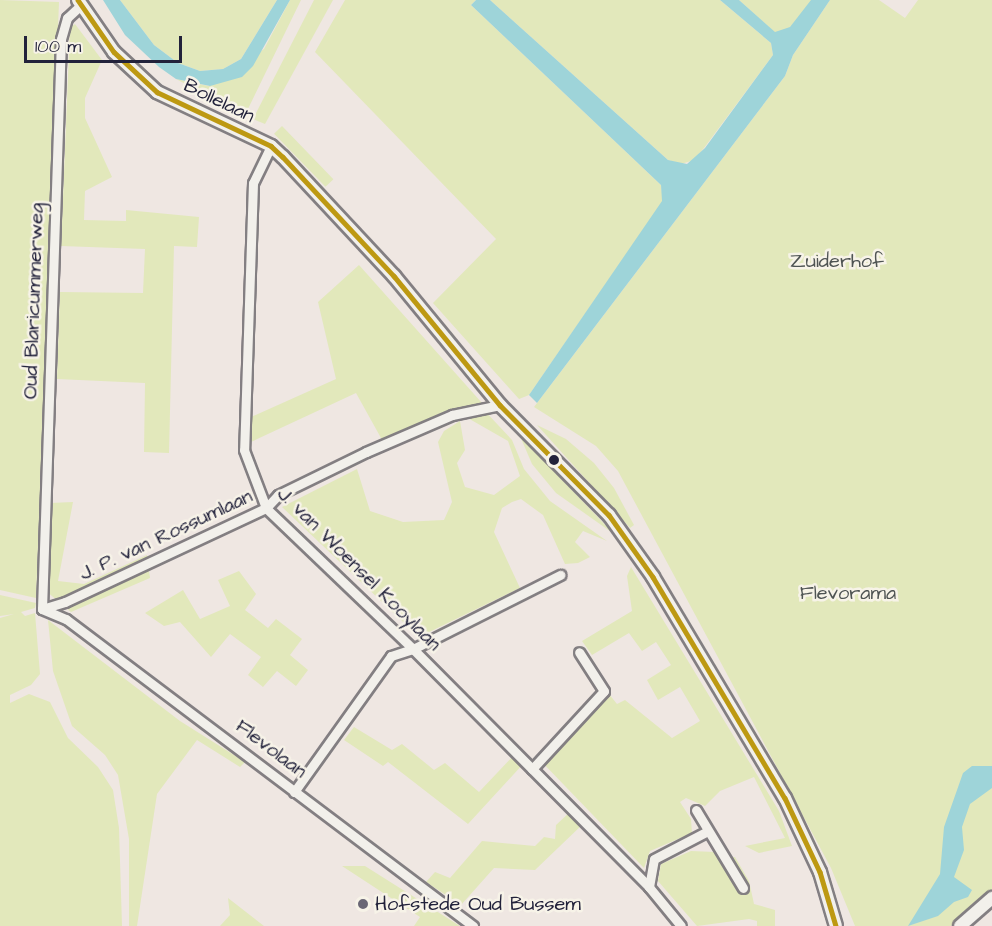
<!DOCTYPE html>
<html>
<head>
<meta charset="utf-8">
<style>
	body { margin:0 }
	#map { position:relative; width:992px; height:926px; overflow:hidden; background:#efe7e2; font-family:"Architects Daughter",sans-serif }
	div>[style] { position:absolute }
	.green>* { inset:0; background:#e2e8bb; transform-origin:0 0 }
	.water>* { inset:0; background:#9ed4d9 }
	.roads { filter:drop-shadow(2px 0 #837f82) drop-shadow(-2px 0 #837f82) drop-shadow(0 2px #837f82) drop-shadow(0 -2px #837f82) }
	.street>* { height:9px; margin:-4.5px; padding:0 4.5px; transform-origin:4.5px; border-radius:4.5px; background:#f2f0eb }
	.secondary>* { height:12px; margin:-6px; padding:0 6px; transform-origin:6px; border-radius:6px; background:#f2f0eb }
	.bus-1>* { height:4.5px; margin:-2.25px; padding:0 2.25px; transform-origin:2.25px; border-radius:2.25px; background:#bd9912 }
	.dots>* { width:16px; height:16px; translate:-50% -50%; box-sizing:border-box; border:3px solid #f7f3e8; border-radius:50% }
	span { translate:-50% -50%; white-space:nowrap; text-align:center; line-height:1.15; -webkit-text-stroke:5px #f7f3e8; paint-order:stroke }
	.street-label { font-size:20px; color:#22223b }
	.park-label { font-size:20px; color:#4f5453 }
	.poi-label { font-size:20px; color:#22223b }
	.left { translate:0 -50%; text-align:left }
	.scale { position:absolute; left:24px; top:36px; width:158px; height:27px; box-sizing:border-box; border:3px solid #22223b; border-top:0; padding-left:8px; font-size:18px; line-height:21px; white-space:nowrap; color:#22223b; -webkit-text-stroke:4px #f7f3e8; paint-order:stroke }
</style>
</head>
<body>
<div id="map">
	<div class="green">
		<div style="clip-path:polygon(0 0,59px 2px,36px 598px,0 590px)"></div>
		<div style="clip-path:polygon(120px 0,277px 0,241px 59px,223px 69px,200px 71px,178px 63px,154px 45px)"></div>
		<div style="clip-path:polygon(290px 0,301px 0,245px 115px,176px 79px,209px 86px,264px 49px)"></div>
		<div style="clip-path:polygon(314px 0,333px 0,265px 124px,253px 119px)"></div>
		<div style="clip-path:polygon(345px 0,476px 0,471px 5px,661px 185px,663px 201px,529px 395px,519px 399px,433px 303px,496px 239px,315px 52px)"></div>
		<div style="clip-path:polygon(490px 0,720px 0,771px 43px,773px 55px,704px 148px,694px 160px,681px 164px,668px 160px)"></div>
		<div style="clip-path:polygon(739px 0,812px 0,782px 39px)"></div>
		<div style="clip-path:polygon(830px 0,879px 0,905px 18px,918px 0,992px 0,992px 891px,951px 926px,855px 926px,831px 868px,618px 471px,596px 446px,534px 407px,785px 76px,793px 55px)"></div>
		<div style="clip-path:polygon(75px 24px,102px 60px,85px 98px,85px 118px,112px 177px,85px 191px,84px 220px,126px 221px,126px 210px,199px 217px,197px 247px,174px 246px,169px 453px,144px 452px,145px 383px,57px 379px,60px 292px,143px 293px,145px 249px,61px 246px,70px 28px)"></div>
		<div style="left:282px;top:126px;width:74px;height:11px;rotate:46deg"></div>
		<div style="clip-path:polygon(359px 265px,482px 403px,386px 447px,356px 393px,251px 442px,249px 418px,336px 379px,318px 302px)"></div>
		<div style="clip-path:polygon(483px 409px,512px 440px,524px 469px,550px 501px,607px 541px,583px 531px,575px 542px,590px 557px,578px 563px,565px 564px,543px 515px,521px 499px,512px 502px,502px 508px,494px 532px,520px 588px,419px 637px,282px 507px,357px 469px,370px 511px,403px 522px,444px 520px,452px 502px,438px 442px,444px 431px,460px 421px,465px 450px,457px 463px,465px 487px,494px 495px,520px 476px,508px 441px,466px 417px)"></div>
		<div style="clip-path:polygon(537px 425px,566px 439px,594px 463px,614px 488px,634px 525px,630px 528px)"></div>
		<div style="clip-path:polygon(520px 436px,614px 534px,556px 493px,532px 464px)"></div>
		<div style="clip-path:polygon(73px 502px,58px 581px,84px 584px,147px 555px,150px 578px,71px 612px,46px 591px,50px 503px)"></div>
		<div style="clip-path:polygon(631px 567px,779px 811px,792px 846px,759px 853px,745px 846px,785px 838px,754px 777px,720px 791px,705px 806px,686px 798px,680px 802px,691px 819px,692px 833px,650px 851px,644px 868px,538px 758px,605px 689px,617px 704px,625px 700px,672px 738px,700px 721px,680px 687px,658px 700px,647px 680px,671px 665px,656px 642px,642px 651px,629px 633px,592px 655px,582px 641px,632px 611px,627px 576px)"></div>
		<div style="clip-path:polygon(239px 571px,256px 594px,245px 610px,268px 628px,276px 619px,302px 639px,290px 655px,308px 670px,296px 686px,277px 671px,263px 687px,248px 675px,261px 657px,230px 634px,211px 657px,180px 622px,164px 626px,145px 613px,183px 590px,200px 619px,230px 606px,218px 580px)"></div>
		<div style="clip-path:polygon(0 595px,36px 603px,35px 608px,21px 612px,25px 616px,35px 613px,40px 674px,31px 685px,10px 695px,10px 703px,29px 694px,50px 702px,68px 738px,98px 767px,113px 790px,119px 828px,122px 926px,0 926px,0 618px,14px 614px,0 616px)"></div>
		<div style="clip-path:polygon(48px 620px,180px 721px,245px 762px,240px 767px,197px 740px,157px 794px,137px 926px,129px 926px,129px 839px,118px 775px,105px 755px,72px 726px,53px 671px)"></div>
		<div style="clip-path:polygon(354px 727px,392px 750px,402px 744px,434px 770px,445px 763px,479px 792px,515px 754px,524px 763px,468px 824px,388px 762px,383px 766px,344px 740px)"></div>
		<div style="clip-path:polygon(571px 811px,583px 824px,535px 870px,494px 868px,461px 905px,426px 882px,435px 872px,450px 878px,482px 841px,535px 846px,544px 837px,555px 839px,556px 825px)"></div>
		<div style="clip-path:polygon(691px 851px,715px 852px,740px 883px,726px 858px,735px 857px,749px 881px,754px 904px,775px 910px,775px 926px,757px 926px,757px 921px,749px 919px,697px 926px,658px 881px,661px 864px)"></div>
		<div style="clip-path:polygon(342px 866px,365px 866px,460px 926px,414px 926px,420px 917px)"></div>
		<div style="clip-path:polygon(228px 898px,264px 926px,220px 926px,230px 915px)"></div>
	</div>
	<div class="water">
		<div style="clip-path:polygon(103px 0,120px 0,154px 45px,178px 63px,200px 71px,223px 69px,241px 59px,277px 0,290px 0,253px 66px,242px 77px,210px 86px,176px 79px,159px 67px,125px 35px)"></div>
		<div style="clip-path:polygon(476px 0,490px 0,668px 160px,687px 164px,705px 148px,773px 55px,771px 43px,720px 0,739px 0,775px 32px,790px 27px,811px 0,830px 0,793px 55px,785px 76px,537px 403px,529px 395px,662px 201px,661px 185px,471px 5px)"></div>
		<div style="clip-path:polygon(972px 766px,992px 766px,992px 788px,970px 804px,962px 827px,964px 850px,954px 877px,972px 890px,968px 897px,954px 902px,938px 916px,908px 926px,940px 874px,944px 827px,963px 773px)"></div>
	</div>
	<div class="roads">
		<div class="street">
			<div style="left:271px;top:146px;width:41px;rotate:115.9deg"></div>
			<div style="left:253px;top:183px;width:267px;rotate:91.9deg"></div>
			<div style="left:244px;top:450px;width:62px;rotate:69.2deg"></div>
			<div style="left:266px;top:508px;width:204px;rotate:43.8deg"></div>
			<div style="left:413px;top:649px;width:335px;rotate:45.2deg"></div>
			<div style="left:649px;top:887px;width:50px;rotate:50.6deg"></div>
			<div style="left:42px;top:609px;width:570px;rotate:-88.09deg"></div>
			<div style="left:61px;top:39px;width:22px;rotate:-74deg"></div>
			<div style="left:67px;top:18px;width:18px;rotate:-43deg"></div>
			<div style="left:42px;top:609px;width:26px;rotate:23deg"></div>
			<div style="left:66px;top:619px;width:510px;rotate:37.03deg"></div>
			<div style="left:42px;top:609px;width:24px;rotate:-17deg"></div>
			<div style="left:65px;top:602px;width:222px;rotate:-25.1deg"></div>
			<div style="left:266px;top:508px;width:18px;rotate:-47deg"></div>
			<div style="left:278px;top:495px;width:98px;rotate:-26deg"></div>
			<div style="left:366px;top:452px;width:94px;rotate:-23.3deg"></div>
			<div style="left:452px;top:415px;width:49px;rotate:-11.8deg"></div>
			<div style="left:532px;top:769px;width:106px;rotate:-47.3deg"></div>
			<div style="left:604px;top:691px;width:46px;rotate:-122.7deg"></div>
			<div style="left:294px;top:792px;width:167px;rotate:-54.5deg"></div>
			<div style="left:391px;top:656px;width:23px;rotate:-18deg"></div>
			<div style="left:413px;top:649px;width:165px;rotate:-26.7deg"></div>
			<div style="left:696px;top:810px;width:91px;rotate:58.9deg"></div>
			<div style="left:649px;top:887px;width:28px;rotate:-80deg"></div>
			<div style="left:654px;top:859px;width:59px;rotate:-27.4deg"></div>
		</div>
		<div class="secondary">
			<div style="left:78px;top:0;width:63px;rotate:55.3deg"></div>
			<div style="left:114px;top:52px;width:59px;rotate:42.9deg"></div>
			<div style="left:157px;top:92px;width:126px;rotate:25.3deg"></div>
			<div style="left:271px;top:146px;width:16px;rotate:43deg"></div>
			<div style="left:283px;top:157px;width:163px;rotate:47deg"></div>
			<div style="left:394px;top:276px;width:167px;rotate:50.6deg"></div>
			<div style="left:500px;top:405px;width:155px;rotate:45.3deg"></div>
			<div style="left:609px;top:515px;width:76px;rotate:54.6deg"></div>
			<div style="left:653px;top:577px;width:257px;rotate:59.2deg"></div>
			<div style="left:785px;top:798px;width:82px;rotate:64.7deg"></div>
			<div style="left:820px;top:872px;width:56px;rotate:73.5deg"></div>
			<div style="left:960px;top:926px;width:43px;rotate:-41.2deg"></div>
		</div>
	</div>
	<div class="bus-1">
		<div style="left:78px;top:0;width:63px;rotate:55.3deg"></div>
		<div style="left:114px;top:52px;width:59px;rotate:42.9deg"></div>
		<div style="left:157px;top:92px;width:126px;rotate:25.3deg"></div>
		<div style="left:271px;top:146px;width:16px;rotate:43deg"></div>
		<div style="left:283px;top:157px;width:163px;rotate:47deg"></div>
		<div style="left:394px;top:276px;width:167px;rotate:50.6deg"></div>
		<div style="left:500px;top:405px;width:155px;rotate:45.3deg"></div>
		<div style="left:609px;top:515px;width:76px;rotate:54.6deg"></div>
		<div style="left:653px;top:577px;width:257px;rotate:59.2deg"></div>
		<div style="left:785px;top:798px;width:82px;rotate:64.7deg"></div>
		<div style="left:820px;top:872px;width:56px;rotate:73.5deg"></div>
	</div>
	<div class="dots">
		<div style="left:554px;top:460px;background:#22223b"></div>
		<div style="left:363px;top:904px;background:#6a6775"></div>
	</div>
	<div class="street-label">
		<span style="left:219px;top:101px;rotate:26deg">Bollelaan</span>
		<span style="left:34px;top:301px;rotate:-88deg">Oud Blaricummerweg</span>
		<span style="left:166px;top:535px;rotate:-25deg">J. P. van Rossumlaan</span>
		<span style="left:359px;top:569px;rotate:45deg">J. van Woensel Kooylaan</span>
		<span style="left:271px;top:749px;rotate:37deg">Flevolaan</span>
	</div>
	<div class="park-label">
		<span style="left:837px;top:261px">Zuiderhof</span>
		<span style="left:848px;top:593px">Flevorama</span>
	</div>
	<div class="poi-label">
		<span class="left" style="left:375px;top:904px">Hofstede Oud Bussem</span>
	</div>
	<div class="scale">100 m</div>
</div>
</body>
</html>
